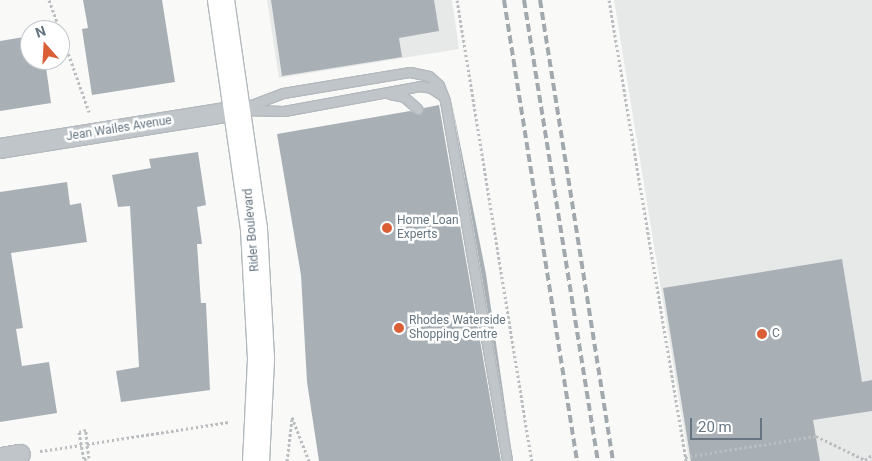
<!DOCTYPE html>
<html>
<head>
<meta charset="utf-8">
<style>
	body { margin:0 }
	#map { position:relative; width:872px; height:461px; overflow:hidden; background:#f9f9f7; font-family:Roboto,sans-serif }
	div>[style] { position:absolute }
	.built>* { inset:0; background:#e7e8e8 }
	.building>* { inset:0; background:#a8b0b6 }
	.path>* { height:3px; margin-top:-1.5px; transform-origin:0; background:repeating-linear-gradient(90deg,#bbbec1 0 2.5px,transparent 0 5px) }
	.roads { filter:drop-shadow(1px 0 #b3b9bd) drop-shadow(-1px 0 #b3b9bd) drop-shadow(0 1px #b3b9bd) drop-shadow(0 -1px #b3b9bd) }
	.lane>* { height:9px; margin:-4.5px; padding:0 4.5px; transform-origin:4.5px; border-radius:4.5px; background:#c0c5c9 }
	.street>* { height:19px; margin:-9.5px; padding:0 9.5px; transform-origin:9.5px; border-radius:9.5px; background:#c0c5c9 }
	.secondary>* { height:26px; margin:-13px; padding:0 13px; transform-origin:13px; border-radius:13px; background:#fff }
	.rail>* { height:4px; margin-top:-2px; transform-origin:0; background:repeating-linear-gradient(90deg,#a2a9ae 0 8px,transparent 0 12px) }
	.dots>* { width:14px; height:14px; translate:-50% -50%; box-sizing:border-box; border:2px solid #fff; border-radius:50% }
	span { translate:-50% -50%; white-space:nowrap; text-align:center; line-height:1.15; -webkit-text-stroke:5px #fff; paint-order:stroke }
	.street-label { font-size:12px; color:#667581 }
	.poi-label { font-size:12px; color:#667581 }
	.left { translate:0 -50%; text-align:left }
	.north { position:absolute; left:20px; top:20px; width:50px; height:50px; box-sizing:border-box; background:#fff; border:1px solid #c2c8cd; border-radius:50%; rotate:341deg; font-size:14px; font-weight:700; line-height:20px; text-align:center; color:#667581 }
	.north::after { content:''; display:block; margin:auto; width:18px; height:22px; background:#db5f36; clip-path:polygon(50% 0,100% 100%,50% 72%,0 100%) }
	.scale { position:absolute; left:690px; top:418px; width:72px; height:22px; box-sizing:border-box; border:2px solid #667581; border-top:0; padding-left:6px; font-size:15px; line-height:18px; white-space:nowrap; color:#667581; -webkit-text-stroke:4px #fff; paint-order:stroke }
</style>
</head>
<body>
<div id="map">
	<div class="built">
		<div style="clip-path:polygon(267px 0,452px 0,459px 49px,279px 78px)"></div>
		<div style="clip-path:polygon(614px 0,872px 0,872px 461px,689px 461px)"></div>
	</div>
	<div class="building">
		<div style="clip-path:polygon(83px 0,162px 0,175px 82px,92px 95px,82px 29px,88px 28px)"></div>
		<div style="clip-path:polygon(271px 0,434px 0,439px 31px,399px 38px,402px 57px,282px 76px)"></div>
		<div style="clip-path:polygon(30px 36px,30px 60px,45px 60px,51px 103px,0 111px,0 41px)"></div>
		<div style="clip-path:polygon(452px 103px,486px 274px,511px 447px)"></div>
		<div style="clip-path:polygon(439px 105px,501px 461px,319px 461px,307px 382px,301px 275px,277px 134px,410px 111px,420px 115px,424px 108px)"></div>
		<div style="clip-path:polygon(198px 152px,206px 205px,197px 207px,202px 244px,197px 244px,201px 303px,206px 303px,210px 390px,121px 402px,116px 371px,139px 367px,130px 206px,118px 207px,112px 175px,151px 168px,149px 159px)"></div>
		<div style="clip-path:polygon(67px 182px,70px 205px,81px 203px,87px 242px,11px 253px,23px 328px,16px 329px,22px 366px,49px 362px,57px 413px,0 422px,0 192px)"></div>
		<div style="clip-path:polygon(842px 259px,862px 382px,872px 380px,872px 411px,813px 420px,820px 461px,691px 461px,663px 288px)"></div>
	</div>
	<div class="path">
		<div style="left:49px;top:0;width:32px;rotate:70deg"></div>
		<div style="left:457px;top:0;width:467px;rotate:80.8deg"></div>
		<div style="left:609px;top:0;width:467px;rotate:80.5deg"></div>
		<div style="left:60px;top:30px;width:87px;rotate:70.5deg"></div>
		<div style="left:292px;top:417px;width:47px;rotate:68.9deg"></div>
		<div style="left:87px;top:444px;width:14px;rotate:-94deg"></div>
		<div style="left:86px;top:430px;width:7px;rotate:164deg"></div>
		<div style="left:79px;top:432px;width:27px;rotate:80deg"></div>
		<div style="left:84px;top:459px;width:5px;rotate:-11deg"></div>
		<div style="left:89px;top:458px;width:14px;rotate:-98deg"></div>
		<div style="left:87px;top:444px;width:144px;rotate:-8.8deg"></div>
		<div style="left:40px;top:451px;width:42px;rotate:-8.1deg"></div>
		<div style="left:685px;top:457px;width:133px;rotate:-9.1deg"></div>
		<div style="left:816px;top:436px;width:55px;rotate:26.1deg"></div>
		<div style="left:865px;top:460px;width:9px;rotate:-36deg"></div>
		<div style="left:287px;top:461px;width:42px;rotate:-83.2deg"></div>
	</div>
	<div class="roads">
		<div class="lane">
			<div style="left:390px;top:94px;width:14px;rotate:12deg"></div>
			<div style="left:404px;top:97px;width:18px;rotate:41deg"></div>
			<div style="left:238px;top:110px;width:48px;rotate:-20.7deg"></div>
			<div style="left:283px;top:93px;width:129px;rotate:-9.4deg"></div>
			<div style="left:410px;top:72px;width:19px;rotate:12deg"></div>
			<div style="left:429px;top:76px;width:13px;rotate:42deg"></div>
			<div style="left:439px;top:85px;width:17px;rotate:69deg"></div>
			<div style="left:445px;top:101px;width:365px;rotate:80.2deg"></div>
			<div style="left:243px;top:110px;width:41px;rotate:1.4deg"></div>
			<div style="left:284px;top:111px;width:138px;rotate:-10.4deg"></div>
			<div style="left:420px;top:86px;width:11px;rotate:10deg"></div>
			<div style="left:431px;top:88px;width:14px;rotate:34deg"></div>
		</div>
		<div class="street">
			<div style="left:0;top:148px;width:241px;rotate:-9.1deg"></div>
			<div style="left:0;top:457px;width:20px;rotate:-9deg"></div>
		</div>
		<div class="secondary">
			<div style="left:221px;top:0;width:231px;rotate:81.8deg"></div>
			<div style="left:254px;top:229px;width:131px;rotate:86.9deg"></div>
			<div style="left:261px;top:360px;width:101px;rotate:92.8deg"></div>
		</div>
	</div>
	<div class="rail">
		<div style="left:504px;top:0;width:467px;rotate:81deg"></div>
		<div style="left:524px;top:0;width:467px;rotate:80.9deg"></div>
		<div style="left:540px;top:0;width:467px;rotate:81deg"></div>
	</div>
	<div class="dots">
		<div style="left:387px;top:228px;background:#db5f36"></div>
		<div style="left:399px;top:328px;background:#db5f36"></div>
		<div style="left:762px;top:334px;background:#db5f36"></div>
	</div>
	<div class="street-label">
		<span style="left:119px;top:129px;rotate:-9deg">Jean Wailes Avenue</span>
		<span style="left:252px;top:230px;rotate:-95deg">Rider Boulevard</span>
	</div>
	<div class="poi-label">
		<span class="left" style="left:397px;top:228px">Home Loan<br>Experts</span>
		<span class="left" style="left:409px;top:328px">Rhodes Waterside<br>Shopping Centre</span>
		<span class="left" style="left:772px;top:334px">C</span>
	</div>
	<div class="north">N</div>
	<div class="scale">20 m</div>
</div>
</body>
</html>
